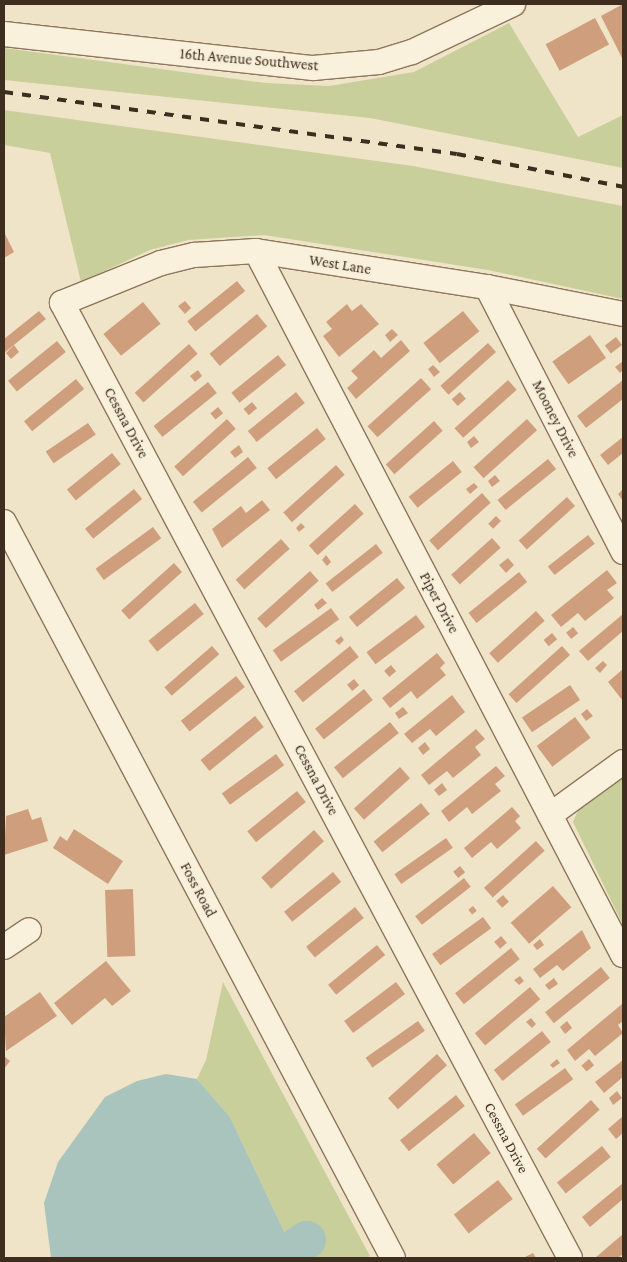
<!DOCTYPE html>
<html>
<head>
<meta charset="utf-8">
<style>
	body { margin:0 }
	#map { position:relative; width:627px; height:1262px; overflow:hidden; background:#f0e4c8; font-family:"Crimson Pro",serif }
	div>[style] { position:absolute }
	.green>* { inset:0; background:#c9cf9b }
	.water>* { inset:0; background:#a9c4bc }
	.river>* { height:38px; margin:-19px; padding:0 19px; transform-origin:19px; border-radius:19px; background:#a9c4bc }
	.building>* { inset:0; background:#cf9f7d; transform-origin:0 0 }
	.roads { filter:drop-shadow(1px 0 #8d765c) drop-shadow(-1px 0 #8d765c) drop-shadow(0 1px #8d765c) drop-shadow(0 -1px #8d765c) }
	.minor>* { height:24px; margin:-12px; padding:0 12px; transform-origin:12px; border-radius:12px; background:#faf1dc }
	.rail>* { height:4px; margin-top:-2px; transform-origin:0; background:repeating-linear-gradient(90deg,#3d2e20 0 9px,transparent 0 18px) }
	span { translate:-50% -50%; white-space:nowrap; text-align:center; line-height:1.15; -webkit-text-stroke:4.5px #f7eed8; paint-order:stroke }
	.street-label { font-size:15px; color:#3d2e20 }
	.frame { position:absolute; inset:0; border:5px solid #3d2e20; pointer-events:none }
</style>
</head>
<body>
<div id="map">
	<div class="green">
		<div style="clip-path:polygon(509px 23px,578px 137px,623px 115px,623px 168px,370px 118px,4px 80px,4px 48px,266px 83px,329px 86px,414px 72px)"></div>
		<div style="clip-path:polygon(4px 110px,413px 166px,623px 206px,623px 299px,488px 270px,264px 235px,188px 240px,150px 250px,81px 282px,50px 153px,4px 145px)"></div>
		<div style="clip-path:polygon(623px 775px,623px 925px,573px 822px,579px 808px)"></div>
		<div style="clip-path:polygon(223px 982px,370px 1256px,366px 1258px,291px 1258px,291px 1246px,230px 1117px,197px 1079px,206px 1060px)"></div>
	</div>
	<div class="water">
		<div style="clip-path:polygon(166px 1074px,197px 1079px,230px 1117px,291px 1246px,291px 1258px,51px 1258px,44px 1203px,58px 1162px,105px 1097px,137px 1081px)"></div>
	</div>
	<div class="river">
		<div style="left:280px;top:1258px;width:32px;rotate:-34deg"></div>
		<div style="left:307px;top:1240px;width:19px;rotate:144deg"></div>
	</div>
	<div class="building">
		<div style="clip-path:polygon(623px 4px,623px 60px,601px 16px)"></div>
		<div style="left:595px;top:18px;width:30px;height:56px;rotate:62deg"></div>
		<div style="clip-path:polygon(4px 232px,14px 252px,4px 258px)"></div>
		<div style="left:237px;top:281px;width:13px;height:64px;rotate:51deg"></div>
		<div style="clip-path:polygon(185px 301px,191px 308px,185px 314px,178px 306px)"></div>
		<div style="left:143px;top:302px;width:28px;height:51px;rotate:51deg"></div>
		<div style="clip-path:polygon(347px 304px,352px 311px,361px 304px,379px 324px,339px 357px,323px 336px,332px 329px,326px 322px)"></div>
		<div style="clip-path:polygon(39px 311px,46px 319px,4px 353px,4px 339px)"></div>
		<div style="left:463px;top:311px;width:26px;height:51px;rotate:51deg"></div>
		<div style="left:257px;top:314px;width:16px;height:62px;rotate:50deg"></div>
		<div style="clip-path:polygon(392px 329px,398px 335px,390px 342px,385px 335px)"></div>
		<div style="left:590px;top:335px;width:28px;height:46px;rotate:55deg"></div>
		<div style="left:616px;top:337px;width:10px;height:14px;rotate:53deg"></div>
		<div style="clip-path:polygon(401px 340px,410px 351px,356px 399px,347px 388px,358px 378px,351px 371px,374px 350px,381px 358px)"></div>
		<div style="left:57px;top:341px;width:14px;height:63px;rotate:51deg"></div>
		<div style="left:488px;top:343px;width:12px;height:64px;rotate:48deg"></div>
		<div style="left:189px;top:344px;width:13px;height:73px;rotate:48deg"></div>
		<div style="clip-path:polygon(14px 345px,19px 352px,11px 359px,6px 353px)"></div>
		<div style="left:278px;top:355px;width:13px;height:60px;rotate:51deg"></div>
		<div style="clip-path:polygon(623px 361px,623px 370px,620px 373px,615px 367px)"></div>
		<div style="clip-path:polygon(433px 365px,440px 372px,434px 377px,428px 369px)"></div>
		<div style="clip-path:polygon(198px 370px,202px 376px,195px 382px,190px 376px)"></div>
		<div style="left:421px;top:378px;width:15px;height:72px;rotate:48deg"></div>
		<div style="left:76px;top:379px;width:13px;height:67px;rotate:51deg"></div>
		<div style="left:508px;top:380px;width:13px;height:72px;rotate:48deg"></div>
		<div style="clip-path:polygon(623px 380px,623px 399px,586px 428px,577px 416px)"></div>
		<div style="left:208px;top:382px;width:14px;height:70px;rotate:51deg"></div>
		<div style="left:296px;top:392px;width:14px;height:62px;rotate:51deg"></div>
		<div style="left:460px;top:392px;width:9px;height:11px;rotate:49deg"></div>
		<div style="left:252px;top:402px;width:8px;height:11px;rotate:50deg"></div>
		<div style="left:218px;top:407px;width:8px;height:10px;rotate:50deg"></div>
		<div style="left:227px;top:419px;width:13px;height:71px;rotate:48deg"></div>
		<div style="left:527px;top:419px;width:15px;height:72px;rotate:48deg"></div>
		<div style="left:434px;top:421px;width:13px;height:65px;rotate:48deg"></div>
		<div style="left:88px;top:423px;width:14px;height:51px;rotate:56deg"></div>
		<div style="left:317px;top:428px;width:14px;height:64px;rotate:51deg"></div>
		<div style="clip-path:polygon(474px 436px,479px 442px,471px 448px,467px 442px)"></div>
		<div style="clip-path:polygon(623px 437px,623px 453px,608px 465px,600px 455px)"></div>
		<div style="clip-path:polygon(239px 445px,243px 452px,235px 458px,230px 452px)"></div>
		<div style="left:112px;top:453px;width:14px;height:58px;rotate:51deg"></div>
		<div style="left:248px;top:457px;width:14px;height:71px;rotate:51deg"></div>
		<div style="left:548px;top:459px;width:13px;height:65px;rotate:51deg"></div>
		<div style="left:453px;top:461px;width:14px;height:57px;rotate:51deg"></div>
		<div style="left:336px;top:465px;width:13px;height:71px;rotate:48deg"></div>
		<div style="clip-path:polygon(495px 475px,500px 481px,492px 487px,488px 481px)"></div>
		<div style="clip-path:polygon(474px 483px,478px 487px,470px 494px,466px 489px)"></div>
		<div style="left:134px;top:489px;width:13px;height:63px;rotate:51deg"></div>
		<div style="clip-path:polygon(623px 489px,623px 501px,618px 494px)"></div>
		<div style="left:482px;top:493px;width:13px;height:71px;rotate:48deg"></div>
		<div style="left:567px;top:497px;width:12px;height:65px;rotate:48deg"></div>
		<div style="clip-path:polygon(262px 500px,270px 510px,222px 548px,212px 529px,241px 506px,246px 513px)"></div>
		<div style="left:355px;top:504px;width:13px;height:62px;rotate:48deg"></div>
		<div style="left:496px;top:516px;width:7px;height:11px;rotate:45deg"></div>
		<div style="clip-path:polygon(301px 523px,305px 527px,299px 532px,296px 528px)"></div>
		<div style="left:153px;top:527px;width:14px;height:71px;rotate:54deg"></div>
		<div style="left:588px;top:535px;width:11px;height:51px;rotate:52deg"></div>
		<div style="left:492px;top:538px;width:13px;height:55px;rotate:48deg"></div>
		<div style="left:281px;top:539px;width:13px;height:61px;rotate:48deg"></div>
		<div style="left:376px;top:544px;width:11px;height:64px;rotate:52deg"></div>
		<div style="clip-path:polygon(326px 555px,331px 562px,327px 566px,322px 560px)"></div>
		<div style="clip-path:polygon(508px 558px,514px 565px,506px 573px,499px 565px)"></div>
		<div style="left:174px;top:563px;width:12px;height:71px;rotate:48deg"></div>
		<div style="clip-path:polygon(607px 570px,617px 583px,607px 590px,614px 598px,585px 621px,578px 613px,561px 627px,551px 615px)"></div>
		<div style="left:310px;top:571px;width:13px;height:71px;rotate:48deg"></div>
		<div style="left:519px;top:572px;width:13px;height:65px;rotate:51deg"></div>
		<div style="left:397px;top:578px;width:13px;height:62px;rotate:51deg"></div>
		<div style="clip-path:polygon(322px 598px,327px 603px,318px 610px,314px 605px)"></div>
		<div style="left:195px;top:603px;width:14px;height:60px;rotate:51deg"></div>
		<div style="left:331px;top:608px;width:14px;height:72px;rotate:54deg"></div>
		<div style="left:536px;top:611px;width:13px;height:63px;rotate:48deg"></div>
		<div style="clip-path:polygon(623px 614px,623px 631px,588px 661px,579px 651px)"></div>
		<div style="left:416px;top:615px;width:15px;height:62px;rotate:53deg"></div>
		<div style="left:573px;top:627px;width:8px;height:9px;rotate:50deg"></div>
		<div style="left:552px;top:633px;width:8px;height:11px;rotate:50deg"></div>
		<div style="clip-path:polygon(341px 636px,344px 640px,339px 645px,335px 641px)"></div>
		<div style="left:212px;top:646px;width:11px;height:63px;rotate:49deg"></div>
		<div style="left:350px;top:646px;width:14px;height:72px;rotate:51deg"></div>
		<div style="left:562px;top:646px;width:12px;height:72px;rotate:48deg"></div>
		<div style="clip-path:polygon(437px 653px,445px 663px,440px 668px,446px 675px,417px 699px,411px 691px,390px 708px,382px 698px)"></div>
		<div style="clip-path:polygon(603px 661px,607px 665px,600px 673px,595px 668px)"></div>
		<div style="left:391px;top:665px;width:8px;height:9px;rotate:50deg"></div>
		<div style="clip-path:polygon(623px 669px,623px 701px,608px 682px)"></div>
		<div style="left:236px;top:676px;width:14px;height:71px;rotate:51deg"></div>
		<div style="left:354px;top:679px;width:8px;height:9px;rotate:50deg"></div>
		<div style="left:570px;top:685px;width:18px;height:58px;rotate:56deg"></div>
		<div style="left:364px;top:689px;width:14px;height:63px;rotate:51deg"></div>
		<div style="clip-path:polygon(452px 695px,465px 712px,436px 736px,430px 729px,412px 743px,404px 734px)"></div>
		<div style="clip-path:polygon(403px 707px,408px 713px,399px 719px,395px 713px)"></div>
		<div style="clip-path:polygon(587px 709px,593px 716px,586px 721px,581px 714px)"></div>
		<div style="left:255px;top:716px;width:14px;height:70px;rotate:51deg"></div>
		<div style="left:575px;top:717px;width:26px;height:48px;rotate:53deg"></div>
		<div style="left:390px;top:722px;width:14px;height:72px;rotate:51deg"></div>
		<div style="clip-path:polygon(476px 729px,485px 739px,475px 747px,481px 755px,453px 778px,447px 771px,429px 785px,421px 775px)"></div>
		<div style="clip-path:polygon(425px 742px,430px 749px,423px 755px,418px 748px)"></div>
		<div style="left:276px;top:754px;width:14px;height:67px;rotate:54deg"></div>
		<div style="clip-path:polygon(496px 766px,505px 776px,495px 784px,501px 791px,472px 814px,467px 807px,449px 822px,441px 811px)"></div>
		<div style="left:400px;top:767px;width:15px;height:62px;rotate:48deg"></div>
		<div style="clip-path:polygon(442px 783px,447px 790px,439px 796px,434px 790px)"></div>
		<div style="left:297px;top:791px;width:14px;height:64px;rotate:51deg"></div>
		<div style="left:421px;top:803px;width:14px;height:61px;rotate:51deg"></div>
		<div style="clip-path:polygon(512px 807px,520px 816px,515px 821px,521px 828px,497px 849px,491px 842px,472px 858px,464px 848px)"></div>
		<div style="clip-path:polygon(28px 809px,32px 820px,41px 817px,48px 841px,4px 855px,6px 816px)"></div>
		<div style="clip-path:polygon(74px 829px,123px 861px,108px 884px,53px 848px,60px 836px,67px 841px)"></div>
		<div style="left:314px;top:830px;width:15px;height:71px;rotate:48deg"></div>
		<div style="left:446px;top:838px;width:12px;height:63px;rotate:55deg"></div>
		<div style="left:536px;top:841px;width:13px;height:70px;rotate:48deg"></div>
		<div style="left:460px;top:866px;width:8px;height:9px;rotate:50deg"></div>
		<div style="left:333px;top:872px;width:13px;height:63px;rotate:51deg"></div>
		<div style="left:464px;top:878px;width:11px;height:62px;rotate:52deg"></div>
		<div style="left:553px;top:886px;width:28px;height:56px;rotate:49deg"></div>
		<div style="left:133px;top:889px;width:67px;height:28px;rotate:88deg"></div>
		<div style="left:503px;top:895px;width:9px;height:9px;rotate:49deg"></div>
		<div style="left:473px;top:906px;width:6px;height:6px;rotate:51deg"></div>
		<div style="left:355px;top:907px;width:14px;height:63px;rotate:51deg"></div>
		<div style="left:483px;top:917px;width:14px;height:63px;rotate:54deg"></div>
		<div style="clip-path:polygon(582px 930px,591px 948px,563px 971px,557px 965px,540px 978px,533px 969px)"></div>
		<div style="left:501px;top:936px;width:9px;height:9px;rotate:49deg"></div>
		<div style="clip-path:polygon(540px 939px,544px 945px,537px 950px,533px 945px)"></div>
		<div style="left:377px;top:945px;width:13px;height:63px;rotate:51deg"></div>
		<div style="left:511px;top:948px;width:14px;height:72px;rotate:51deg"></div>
		<div style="clip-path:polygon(106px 961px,131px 991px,112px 1006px,105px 998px,72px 1025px,54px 1003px)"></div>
		<div style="left:601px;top:967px;width:14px;height:72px;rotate:51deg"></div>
		<div style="clip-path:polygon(520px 976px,524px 981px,519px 985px,514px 980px)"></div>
		<div style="clip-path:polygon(554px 978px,558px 984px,549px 990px,545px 985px)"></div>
		<div style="left:396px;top:982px;width:15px;height:65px;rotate:53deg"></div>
		<div style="left:530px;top:987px;width:16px;height:72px;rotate:50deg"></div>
		<div style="clip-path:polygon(40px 992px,57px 1016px,6px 1051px,4px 1017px)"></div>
		<div style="clip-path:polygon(622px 1004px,623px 1021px,618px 1025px,623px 1033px,595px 1056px,589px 1049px,575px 1061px,567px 1050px)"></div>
		<div style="clip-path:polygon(531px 1018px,536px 1024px,532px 1028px,526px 1022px)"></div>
		<div style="left:418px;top:1021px;width:12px;height:64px;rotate:55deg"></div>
		<div style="clip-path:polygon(567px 1021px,572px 1028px,565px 1034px,560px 1027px)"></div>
		<div style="left:542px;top:1031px;width:14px;height:62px;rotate:51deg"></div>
		<div style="left:437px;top:1054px;width:15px;height:66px;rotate:48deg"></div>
		<div style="clip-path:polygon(4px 1056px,10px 1061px,4px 1069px)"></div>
		<div style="clip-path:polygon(557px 1059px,560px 1063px,553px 1068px,550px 1065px)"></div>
		<div style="left:589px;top:1059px;width:8px;height:10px;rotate:50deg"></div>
		<div style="clip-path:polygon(623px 1060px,623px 1077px,604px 1093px,595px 1082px)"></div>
		<div style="left:565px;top:1068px;width:14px;height:62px;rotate:54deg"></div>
		<div style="clip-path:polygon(617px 1091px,622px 1098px,613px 1105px,609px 1098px)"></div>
		<div style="left:456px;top:1095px;width:14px;height:72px;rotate:51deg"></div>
		<div style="left:591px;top:1100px;width:13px;height:73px;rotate:48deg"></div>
		<div style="clip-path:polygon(623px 1116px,623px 1133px,616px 1139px,608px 1129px)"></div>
		<div style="left:474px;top:1133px;width:26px;height:49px;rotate:50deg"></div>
		<div style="left:602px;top:1146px;width:14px;height:58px;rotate:51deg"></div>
		<div style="left:498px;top:1180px;width:24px;height:56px;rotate:52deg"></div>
		<div style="clip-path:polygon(623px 1183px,623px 1199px,590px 1227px,582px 1217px)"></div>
		<div style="clip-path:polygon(623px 1234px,623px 1254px,618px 1258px,595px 1258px)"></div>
		<div style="clip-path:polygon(533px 1253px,536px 1258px,523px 1258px)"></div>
	</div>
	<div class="roads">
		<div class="minor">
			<div style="left:4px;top:34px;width:311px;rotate:6.3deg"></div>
			<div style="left:313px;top:68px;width:66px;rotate:-5.2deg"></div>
			<div style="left:379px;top:62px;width:34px;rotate:-17deg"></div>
			<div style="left:412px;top:52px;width:112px;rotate:-25.4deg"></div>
			<div style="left:256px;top:251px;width:794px;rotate:62.47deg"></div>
			<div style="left:487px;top:287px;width:298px;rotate:62.8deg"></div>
			<div style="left:4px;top:522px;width:832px;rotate:62.14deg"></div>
			<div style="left:550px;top:815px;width:90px;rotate:-36deg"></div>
			<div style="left:4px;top:947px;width:30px;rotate:-34deg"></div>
			<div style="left:570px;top:1258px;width:1082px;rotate:-118.01deg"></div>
			<div style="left:62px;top:303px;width:107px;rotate:-22deg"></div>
			<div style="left:161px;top:263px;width:34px;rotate:-14deg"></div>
			<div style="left:194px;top:255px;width:62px;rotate:-3.7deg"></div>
			<div style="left:256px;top:251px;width:234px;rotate:8.9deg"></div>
			<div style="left:487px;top:287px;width:139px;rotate:11.2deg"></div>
		</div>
	</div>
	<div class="rail">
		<div style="left:4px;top:92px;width:457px;rotate:7.8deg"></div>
		<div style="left:457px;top:154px;width:169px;rotate:11.2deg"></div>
	</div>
	<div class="street-label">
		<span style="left:249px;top:60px;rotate:5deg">16th Avenue Southwest</span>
		<span style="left:340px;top:265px;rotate:9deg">West Lane</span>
		<span style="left:555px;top:419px;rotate:63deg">Mooney Drive</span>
		<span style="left:126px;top:423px;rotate:62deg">Cessna Drive</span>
		<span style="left:439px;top:603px;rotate:62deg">Piper Drive</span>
		<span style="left:316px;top:780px;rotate:62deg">Cessna Drive</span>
		<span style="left:198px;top:890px;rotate:62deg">Foss Road</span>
		<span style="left:506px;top:1138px;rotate:62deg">Cessna Drive</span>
	</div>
	<div class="frame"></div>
</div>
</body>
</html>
